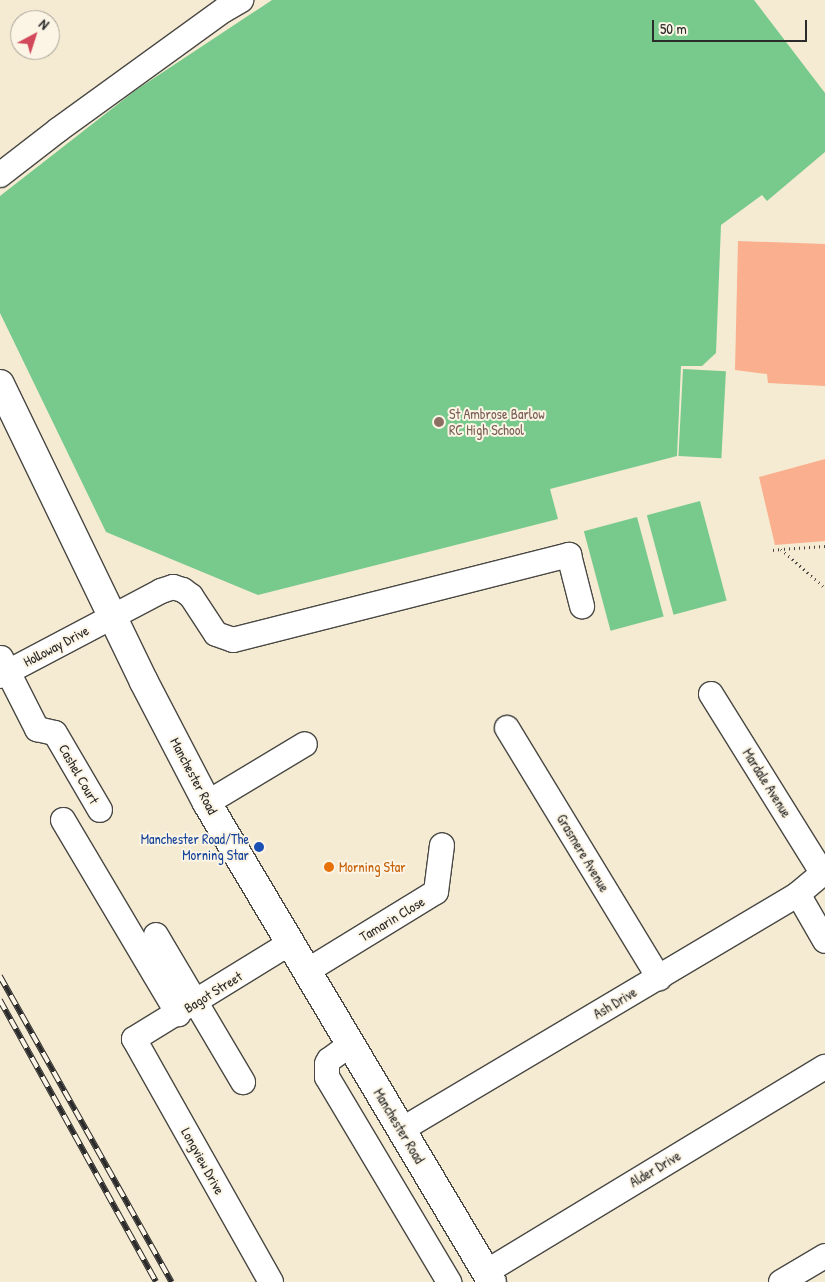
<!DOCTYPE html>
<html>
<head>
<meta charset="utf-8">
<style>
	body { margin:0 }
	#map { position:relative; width:825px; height:1282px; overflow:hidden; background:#f5ebd2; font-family:"Patrick Hand",sans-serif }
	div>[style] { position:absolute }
	.green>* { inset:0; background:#78ca8c; transform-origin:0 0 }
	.building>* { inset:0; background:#faaf8e }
	.path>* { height:3px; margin-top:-1.5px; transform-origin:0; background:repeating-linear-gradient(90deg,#494844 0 1px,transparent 0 5px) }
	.roads { filter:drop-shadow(1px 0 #494844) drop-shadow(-1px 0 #494844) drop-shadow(0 1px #494844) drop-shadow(0 -1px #494844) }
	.minor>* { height:24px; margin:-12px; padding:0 12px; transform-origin:12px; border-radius:12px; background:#fff }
	.major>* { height:28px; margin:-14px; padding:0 14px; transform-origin:14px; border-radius:14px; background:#fff }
	.rail>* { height:5.5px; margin-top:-2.75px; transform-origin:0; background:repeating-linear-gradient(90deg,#fcf5e5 0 11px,#2b2b2b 0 22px); box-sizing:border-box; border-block:1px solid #2b2b2b }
	.dots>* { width:14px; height:14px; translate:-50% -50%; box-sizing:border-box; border:2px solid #fcf5e5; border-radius:50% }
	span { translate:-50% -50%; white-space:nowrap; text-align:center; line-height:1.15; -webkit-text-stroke:4px #fcf5e5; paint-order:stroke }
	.education-label { font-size:14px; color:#785e54 }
	.left { translate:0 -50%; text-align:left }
	.street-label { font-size:14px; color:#2b2b2b }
	.transit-label { font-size:14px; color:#164399 }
	.right { translate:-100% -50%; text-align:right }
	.food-label { font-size:14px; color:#c56008 }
	.north { position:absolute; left:10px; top:10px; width:50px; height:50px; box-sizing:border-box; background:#fcf5e5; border:1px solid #a8a49b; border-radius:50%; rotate:40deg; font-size:14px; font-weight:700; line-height:20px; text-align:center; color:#2b2b2b }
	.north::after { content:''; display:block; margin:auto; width:18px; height:22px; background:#d1495b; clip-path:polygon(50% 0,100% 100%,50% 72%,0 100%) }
	.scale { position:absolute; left:652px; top:20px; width:155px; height:22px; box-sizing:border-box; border:2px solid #2b2b2b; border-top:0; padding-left:6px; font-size:15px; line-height:18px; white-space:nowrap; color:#2b2b2b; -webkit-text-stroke:4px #fcf5e5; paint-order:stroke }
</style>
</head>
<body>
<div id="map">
	<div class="green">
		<div style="clip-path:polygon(272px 0,754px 0,825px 93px,825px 152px,767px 201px,762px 195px,721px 225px,716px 353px,702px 366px,681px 366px,677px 456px,550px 489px,558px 519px,258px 595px,106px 532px,0 313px,0 196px,136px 90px)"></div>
		<div style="left:683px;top:369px;width:43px;height:87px;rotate:3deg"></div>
		<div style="left:700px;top:501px;width:103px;height:55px;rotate:75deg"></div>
		<div style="left:637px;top:517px;width:103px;height:55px;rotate:75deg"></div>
	</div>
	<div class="building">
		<div style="clip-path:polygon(738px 241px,825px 244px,825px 386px,768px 383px,767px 374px,735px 370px)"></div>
		<div style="clip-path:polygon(825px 459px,825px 541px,775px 545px,759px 477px)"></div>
	</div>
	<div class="path">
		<div style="left:825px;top:546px;width:44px;rotate:176.1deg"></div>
		<div style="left:781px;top:549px;width:59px;rotate:41.6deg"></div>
		<div style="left:773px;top:550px;width:8px;rotate:-7deg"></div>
	</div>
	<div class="roads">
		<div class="minor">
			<div style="left:0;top:175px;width:73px;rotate:-37.8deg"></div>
			<div style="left:58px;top:130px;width:205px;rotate:-35.9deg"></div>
			<div style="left:224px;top:10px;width:20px;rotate:-30deg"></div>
			<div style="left:1px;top:658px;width:80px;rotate:63.1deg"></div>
			<div style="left:37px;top:729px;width:18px;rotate:13deg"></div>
			<div style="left:55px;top:733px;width:89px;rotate:59.7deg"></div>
			<div style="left:0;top:676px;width:182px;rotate:-27.8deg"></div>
			<div style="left:161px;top:591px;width:13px;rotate:-18deg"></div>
			<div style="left:173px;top:587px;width:10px;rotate:17deg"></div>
			<div style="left:183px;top:590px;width:10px;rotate:37deg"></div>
			<div style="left:191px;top:596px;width:45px;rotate:56.7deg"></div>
			<div style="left:216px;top:634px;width:18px;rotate:19deg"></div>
			<div style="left:233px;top:640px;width:347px;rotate:-14.2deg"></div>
			<div style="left:569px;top:555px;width:53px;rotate:75.7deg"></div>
			<div style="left:711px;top:694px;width:210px;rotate:58.1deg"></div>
			<div style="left:507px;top:728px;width:293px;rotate:58.7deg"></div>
			<div style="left:207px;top:803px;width:114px;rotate:-31deg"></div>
			<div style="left:63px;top:820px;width:226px;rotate:59.3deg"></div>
			<div style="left:798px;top:894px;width:54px;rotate:60.1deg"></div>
			<div style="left:156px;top:935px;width:171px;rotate:59.4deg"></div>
			<div style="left:307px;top:971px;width:151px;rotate:-31.5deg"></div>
			<div style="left:436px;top:892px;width:47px;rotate:-82.7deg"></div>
			<div style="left:351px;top:1044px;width:27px;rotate:144deg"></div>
			<div style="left:329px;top:1060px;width:4px;rotate:117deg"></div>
			<div style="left:327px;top:1064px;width:13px;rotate:90deg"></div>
			<div style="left:327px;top:1077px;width:239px;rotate:59.2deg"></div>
			<div style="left:401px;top:1130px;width:462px;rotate:-30.7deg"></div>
			<div style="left:798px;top:894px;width:35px;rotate:-40deg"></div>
			<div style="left:486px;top:1272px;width:396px;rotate:-31.2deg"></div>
			<div style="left:271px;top:1282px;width:279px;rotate:-119.4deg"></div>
			<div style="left:134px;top:1039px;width:183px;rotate:-31.6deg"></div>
			<div style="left:781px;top:1282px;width:51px;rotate:-30.6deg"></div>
		</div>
		<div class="major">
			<div style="left:0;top:384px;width:331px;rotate:64.2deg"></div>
			<div style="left:144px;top:682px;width:136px;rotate:62.5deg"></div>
			<div style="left:207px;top:803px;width:557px;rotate:59.25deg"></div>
		</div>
	</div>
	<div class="rail">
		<div style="left:0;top:976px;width:351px;rotate:60.7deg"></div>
		<div style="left:0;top:1000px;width:322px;rotate:61deg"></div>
	</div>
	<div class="dots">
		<div style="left:439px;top:422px;background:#8d6e63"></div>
		<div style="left:259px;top:847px;background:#1a4fb4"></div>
		<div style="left:329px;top:867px;background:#e8710a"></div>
	</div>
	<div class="education-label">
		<span class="left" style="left:449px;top:422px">St Ambrose Barlow<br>RC High School</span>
	</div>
	<div class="street-label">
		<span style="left:56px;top:646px;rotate:-28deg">Holloway Drive</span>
		<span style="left:79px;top:774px;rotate:60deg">Cashel Court</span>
		<span style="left:194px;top:776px;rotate:62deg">Manchester Road</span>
		<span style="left:767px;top:783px;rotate:58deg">Mardale Avenue</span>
		<span style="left:583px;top:853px;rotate:59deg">Grasmere Avenue</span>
		<span style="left:392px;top:919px;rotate:-31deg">Tamarin Close</span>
		<span style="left:213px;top:992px;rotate:-32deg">Bagot Street</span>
		<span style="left:615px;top:1003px;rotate:-31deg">Ash Drive</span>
		<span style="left:399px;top:1126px;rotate:59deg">Manchester Road</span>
		<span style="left:203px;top:1161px;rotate:61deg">Longview Drive</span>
		<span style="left:655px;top:1169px;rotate:-31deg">Alder Drive</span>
	</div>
	<div class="transit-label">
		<span class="right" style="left:249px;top:847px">Manchester Road/The<br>Morning Star</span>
	</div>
	<div class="food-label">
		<span class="left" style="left:339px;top:867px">Morning Star</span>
	</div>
	<div class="north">N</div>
	<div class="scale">50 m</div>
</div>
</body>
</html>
